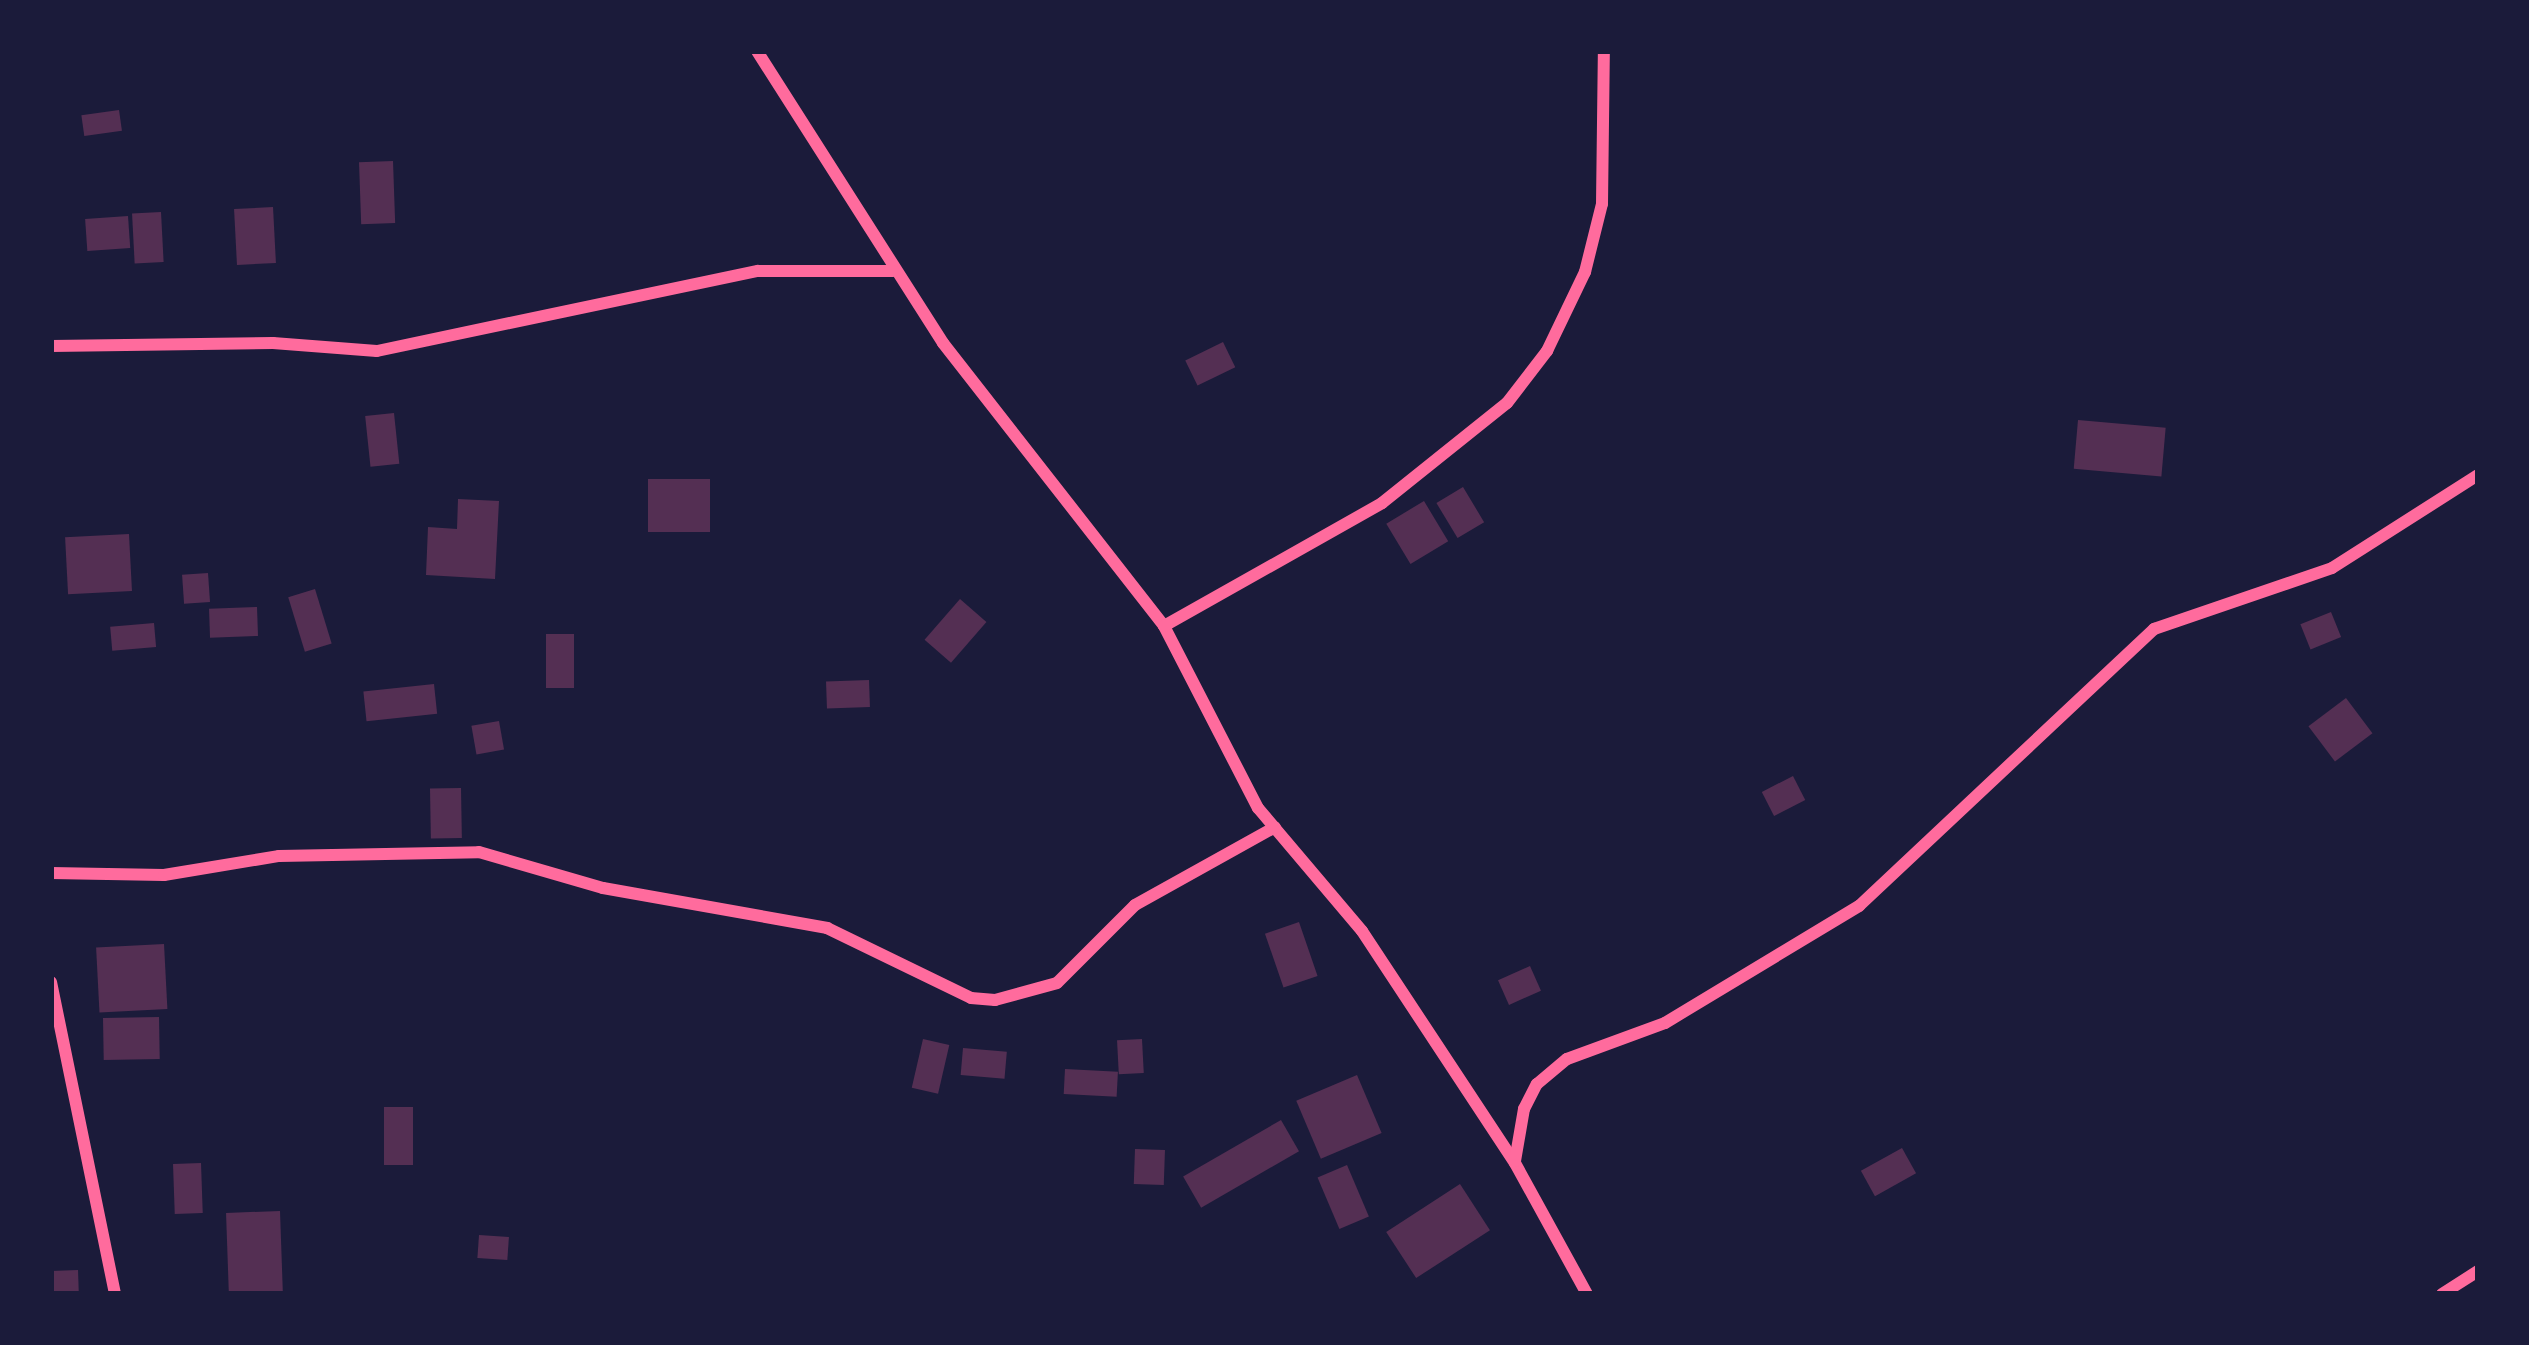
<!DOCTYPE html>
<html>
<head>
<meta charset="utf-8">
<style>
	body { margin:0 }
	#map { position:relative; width:2529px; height:1345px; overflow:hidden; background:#1b1b3a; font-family:Montserrat,sans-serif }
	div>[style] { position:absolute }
	.building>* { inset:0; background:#542f53; transform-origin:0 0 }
	.minor>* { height:12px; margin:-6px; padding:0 6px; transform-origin:6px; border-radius:6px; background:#ff6b9d }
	span { translate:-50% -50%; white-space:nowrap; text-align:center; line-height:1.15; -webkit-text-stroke:9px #1b1b3a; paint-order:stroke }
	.frame { position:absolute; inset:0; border:54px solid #1b1b3a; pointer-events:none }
</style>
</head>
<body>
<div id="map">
	<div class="building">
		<div style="left:119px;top:110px;width:21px;height:38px;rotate:82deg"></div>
		<div style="left:393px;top:161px;width:62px;height:34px;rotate:88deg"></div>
		<div style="left:273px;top:207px;width:56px;height:39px;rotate:87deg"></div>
		<div style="left:161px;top:212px;width:50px;height:29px;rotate:87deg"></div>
		<div style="left:128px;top:216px;width:32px;height:43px;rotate:86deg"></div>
		<div style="left:1223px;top:342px;width:28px;height:42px;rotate:64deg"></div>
		<div style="left:394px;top:413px;width:51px;height:29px;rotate:84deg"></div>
		<div style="left:2078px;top:420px;width:88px;height:49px;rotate:5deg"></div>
		<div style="left:648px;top:479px;width:62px;height:53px"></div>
		<div style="left:1463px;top:487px;width:41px;height:31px;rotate:59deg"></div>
		<div style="clip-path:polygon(458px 499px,499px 501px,495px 579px,426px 575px,428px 527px,457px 529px)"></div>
		<div style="left:1424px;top:501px;width:47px;height:44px;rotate:59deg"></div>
		<div style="left:129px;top:534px;width:57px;height:64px;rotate:87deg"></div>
		<div style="left:208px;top:573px;width:29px;height:26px;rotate:86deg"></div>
		<div style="left:315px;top:589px;width:57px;height:28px;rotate:73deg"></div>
		<div style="left:960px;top:599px;width:35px;height:54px;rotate:41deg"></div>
		<div style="left:257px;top:607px;width:29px;height:48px;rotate:88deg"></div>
		<div style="left:2331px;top:612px;width:27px;height:33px;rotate:68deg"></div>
		<div style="left:154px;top:623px;width:24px;height:44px;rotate:85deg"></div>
		<div style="left:546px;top:634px;width:28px;height:54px"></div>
		<div style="left:869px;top:680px;width:27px;height:43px;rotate:88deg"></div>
		<div style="left:434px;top:684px;width:30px;height:71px;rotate:84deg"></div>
		<div style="left:2346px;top:698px;width:44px;height:47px;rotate:53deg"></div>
		<div style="left:499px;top:721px;width:29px;height:28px;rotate:80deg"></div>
		<div style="left:1793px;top:776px;width:27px;height:35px;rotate:63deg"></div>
		<div style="left:461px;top:788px;width:50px;height:31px;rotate:89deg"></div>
		<div style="left:1299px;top:922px;width:57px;height:36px;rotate:71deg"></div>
		<div style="left:164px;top:944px;width:65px;height:68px;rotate:87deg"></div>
		<div style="left:1530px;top:966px;width:27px;height:35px;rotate:66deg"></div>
		<div style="left:159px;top:1017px;width:42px;height:56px;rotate:89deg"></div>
		<div style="left:923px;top:1039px;width:27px;height:50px;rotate:13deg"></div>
		<div style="left:1142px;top:1039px;width:34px;height:25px;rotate:87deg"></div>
		<div style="left:963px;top:1048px;width:44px;height:27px;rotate:5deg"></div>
		<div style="left:1065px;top:1069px;width:53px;height:25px;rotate:3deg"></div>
		<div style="left:1357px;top:1075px;width:63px;height:66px;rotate:67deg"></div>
		<div style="left:384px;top:1107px;width:29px;height:58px"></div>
		<div style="left:1281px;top:1120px;width:36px;height:113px;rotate:60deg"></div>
		<div style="left:1902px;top:1148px;width:29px;height:47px;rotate:61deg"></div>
		<div style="left:1135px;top:1149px;width:30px;height:35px;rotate:2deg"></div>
		<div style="left:201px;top:1163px;width:50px;height:28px;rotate:88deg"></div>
		<div style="left:1347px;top:1165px;width:56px;height:32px;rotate:67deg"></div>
		<div style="left:1460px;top:1184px;width:55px;height:88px;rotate:57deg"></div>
		<div style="left:280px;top:1211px;width:83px;height:54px;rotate:88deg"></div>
		<div style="left:479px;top:1235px;width:30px;height:23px;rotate:4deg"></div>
		<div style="left:78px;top:1270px;width:24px;height:27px;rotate:88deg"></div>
	</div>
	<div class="minor">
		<div style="left:757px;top:51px;width:346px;rotate:57.5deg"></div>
		<div style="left:943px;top:343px;width:359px;rotate:52deg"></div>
		<div style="left:1164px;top:626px;width:205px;rotate:62.7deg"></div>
		<div style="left:1258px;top:808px;width:161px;rotate:49.8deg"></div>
		<div style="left:1362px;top:931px;width:278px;rotate:56.6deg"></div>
		<div style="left:1515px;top:1163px;width:149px;rotate:61.2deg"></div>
		<div style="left:51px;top:346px;width:222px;rotate:-0.8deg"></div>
		<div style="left:273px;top:343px;width:104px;rotate:4.4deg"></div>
		<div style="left:377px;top:351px;width:389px;rotate:-11.9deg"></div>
		<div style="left:758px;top:271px;width:135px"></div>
		<div style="left:1164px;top:626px;width:250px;rotate:-29.4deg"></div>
		<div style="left:1382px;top:503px;width:160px;rotate:-38.7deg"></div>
		<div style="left:1507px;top:403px;width:66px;rotate:-52.4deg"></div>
		<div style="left:1547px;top:351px;width:88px;rotate:-64.3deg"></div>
		<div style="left:1585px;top:272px;width:70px;rotate:-76deg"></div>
		<div style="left:1602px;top:204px;width:153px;rotate:-89.3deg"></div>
		<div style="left:51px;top:873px;width:113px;rotate:1deg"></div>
		<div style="left:164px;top:875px;width:117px;rotate:-9.4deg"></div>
		<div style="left:279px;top:856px;width:200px;rotate:-1.1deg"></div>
		<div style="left:479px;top:852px;width:129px;rotate:16.2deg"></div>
		<div style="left:603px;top:888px;width:228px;rotate:10.1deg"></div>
		<div style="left:827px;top:928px;width:160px;rotate:25.9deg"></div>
		<div style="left:971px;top:998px;width:24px;rotate:5deg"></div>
		<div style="left:995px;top:1000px;width:64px;rotate:-15.3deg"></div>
		<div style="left:1057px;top:983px;width:110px;rotate:-45deg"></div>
		<div style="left:1135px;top:905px;width:160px;rotate:-29.1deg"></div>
		<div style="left:51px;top:982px;width:318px;rotate:78.4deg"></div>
		<div style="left:1515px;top:1161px;width:53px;rotate:-80.2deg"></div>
		<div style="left:1524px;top:1109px;width:28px;rotate:-63deg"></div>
		<div style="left:1537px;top:1084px;width:39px;rotate:-40deg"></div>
		<div style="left:1567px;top:1059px;width:104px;rotate:-20.2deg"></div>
		<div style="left:1665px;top:1023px;width:227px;rotate:-31.1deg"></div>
		<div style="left:1859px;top:906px;width:405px;rotate:-43.2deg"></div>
		<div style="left:2154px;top:629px;width:188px;rotate:-18.9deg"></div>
		<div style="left:2332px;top:568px;width:173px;rotate:-32.5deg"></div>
		<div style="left:2442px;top:1294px;width:43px;rotate:-32.6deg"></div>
	</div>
	<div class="frame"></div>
</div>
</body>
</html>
